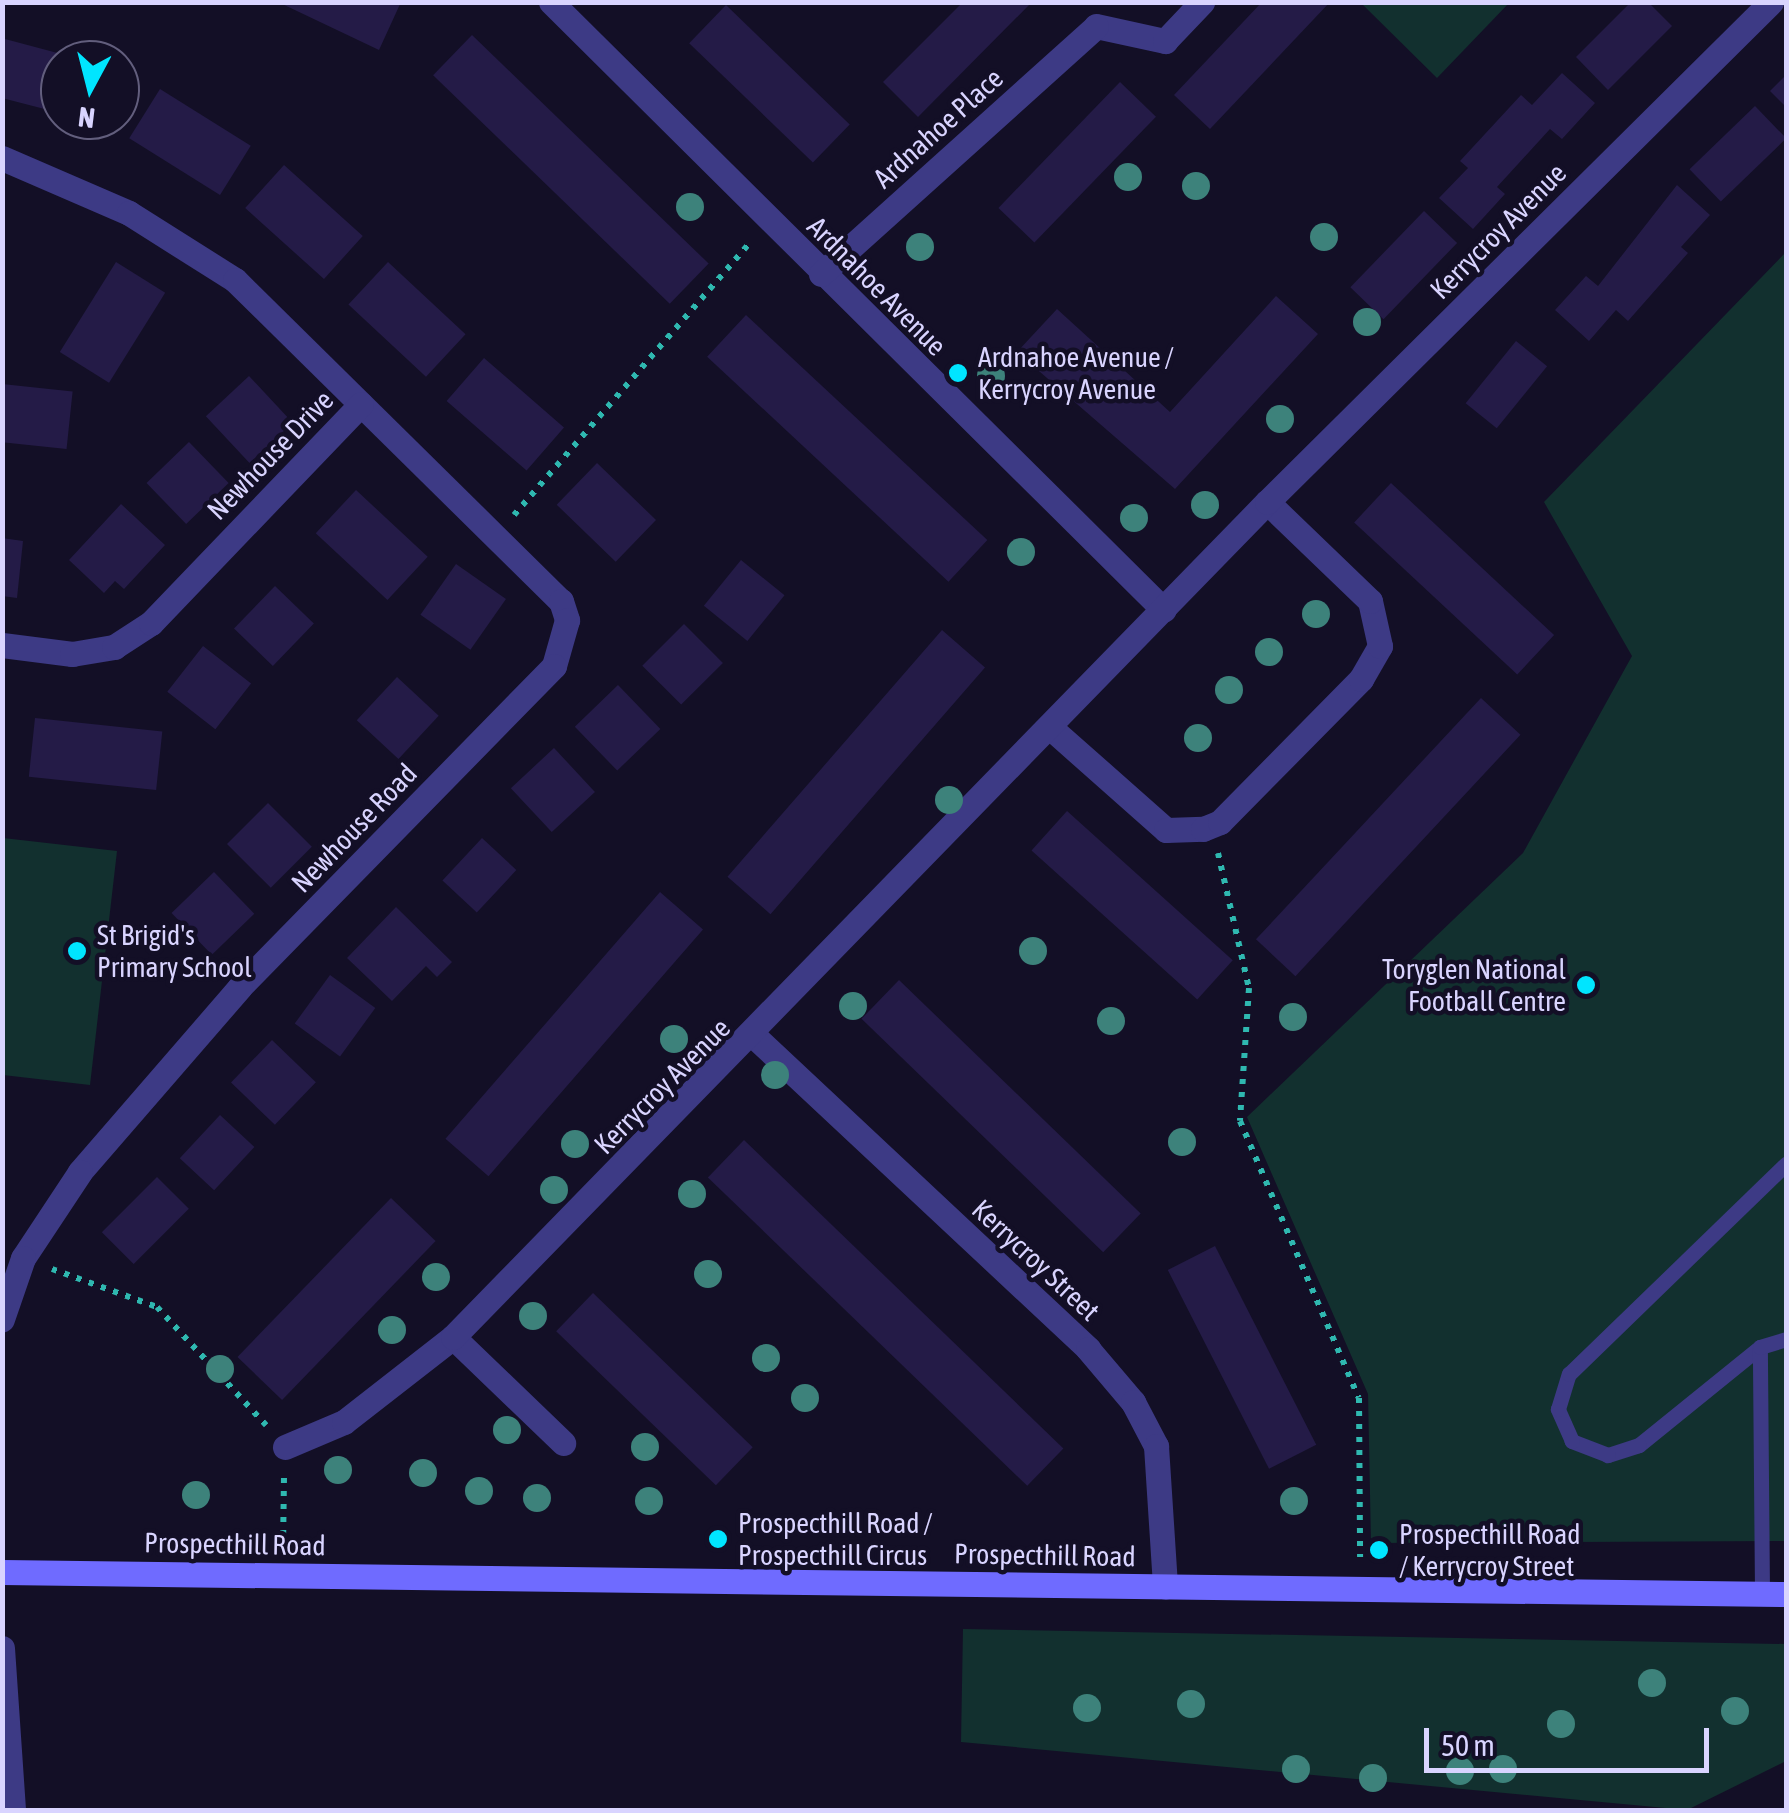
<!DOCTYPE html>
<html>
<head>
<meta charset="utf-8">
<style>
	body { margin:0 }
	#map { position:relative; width:1789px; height:1813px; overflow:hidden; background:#130f26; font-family:"Asap Condensed",sans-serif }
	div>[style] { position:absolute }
	.green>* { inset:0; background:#12302f }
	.building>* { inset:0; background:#241b47; transform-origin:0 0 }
	.path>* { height:6px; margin-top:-3px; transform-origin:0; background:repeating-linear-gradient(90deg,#2fb8b0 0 5px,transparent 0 13px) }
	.service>* { height:15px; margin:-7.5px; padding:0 7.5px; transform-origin:7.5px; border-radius:7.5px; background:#3d3a85 }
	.minor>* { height:25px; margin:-12.5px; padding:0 12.5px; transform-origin:12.5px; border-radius:12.5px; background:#3d3a85 }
	.secondary>* { height:25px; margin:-12.5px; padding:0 12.5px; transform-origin:12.5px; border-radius:12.5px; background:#6f6bff }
	.trees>* { width:28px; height:28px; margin:-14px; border-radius:50%; background:#3d827b }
	.dots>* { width:28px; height:28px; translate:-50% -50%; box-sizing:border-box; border:5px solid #130f26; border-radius:50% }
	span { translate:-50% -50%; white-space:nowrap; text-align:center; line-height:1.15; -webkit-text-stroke:9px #130f26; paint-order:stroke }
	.street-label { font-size:28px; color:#d9d4ff }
	.poi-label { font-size:28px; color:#d9d4ff }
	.left { translate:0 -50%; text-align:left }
	.right { translate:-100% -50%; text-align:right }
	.frame { position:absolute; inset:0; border:5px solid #d9d4ff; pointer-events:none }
	.north { position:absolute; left:40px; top:40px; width:100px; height:100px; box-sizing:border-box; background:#130f26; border:2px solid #625e7d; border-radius:50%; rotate:187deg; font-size:28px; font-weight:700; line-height:40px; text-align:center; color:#d9d4ff }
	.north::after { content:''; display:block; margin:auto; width:35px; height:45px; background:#00e5ff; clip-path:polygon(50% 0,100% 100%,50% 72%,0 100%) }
	.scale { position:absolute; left:1424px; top:1728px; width:285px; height:45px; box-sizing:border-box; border:5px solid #d9d4ff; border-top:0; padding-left:12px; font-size:30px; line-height:35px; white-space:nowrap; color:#d9d4ff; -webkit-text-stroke:8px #130f26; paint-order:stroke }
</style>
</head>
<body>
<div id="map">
	<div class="green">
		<div style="clip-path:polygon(1361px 3px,1509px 3px,1437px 78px)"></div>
		<div style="clip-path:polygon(1786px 252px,1786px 1541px,1371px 1543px,1368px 1394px,1247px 1117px,1523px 853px,1632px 656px,1544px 502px)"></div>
		<div style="clip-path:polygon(3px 838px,117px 851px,90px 1085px,3px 1075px)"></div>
		<div style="clip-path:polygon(963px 1629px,1786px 1644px,1786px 1761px,1687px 1810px,961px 1742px)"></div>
	</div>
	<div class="building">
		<div style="clip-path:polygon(278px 2px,401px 2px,379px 50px)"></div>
		<div style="clip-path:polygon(963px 2px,1032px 2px,918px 117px,883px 82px)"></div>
		<div style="clip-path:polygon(1262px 2px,1330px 2px,1210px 129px,1174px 95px)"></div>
		<div style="clip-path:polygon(1631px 2px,1648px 2px,1672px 26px,1608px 90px,1576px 57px)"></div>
		<div style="left:726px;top:5px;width:172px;height:53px;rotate:44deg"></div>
		<div style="left:472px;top:35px;width:329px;height:56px;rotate:44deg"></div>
		<div style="clip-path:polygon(5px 39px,80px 59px,60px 60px,60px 113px,2px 98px)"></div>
		<div style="clip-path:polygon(1562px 73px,1595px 103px,1562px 139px,1550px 129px,1497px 187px,1505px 194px,1473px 229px,1439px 198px,1468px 168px,1460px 161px,1521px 95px,1532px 105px)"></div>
		<div style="clip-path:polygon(1786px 75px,1786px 107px,1770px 91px)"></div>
		<div style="left:1120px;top:82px;width:50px;height:175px;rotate:44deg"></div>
		<div style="left:160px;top:89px;width:107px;height:58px;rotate:32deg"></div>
		<div style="left:1755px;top:106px;width:45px;height:91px;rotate:46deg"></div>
		<div style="left:284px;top:165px;width:106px;height:58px;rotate:42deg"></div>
		<div style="clip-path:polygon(1677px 185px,1710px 215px,1681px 247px,1688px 253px,1628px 321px,1616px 310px,1589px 341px,1555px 310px,1586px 276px,1598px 286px)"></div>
		<div style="left:1424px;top:211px;width:46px;height:106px;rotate:44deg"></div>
		<div style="left:116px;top:262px;width:58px;height:106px;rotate:32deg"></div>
		<div style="left:388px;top:262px;width:106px;height:58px;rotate:43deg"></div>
		<div style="clip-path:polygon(1276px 296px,1318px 334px,1175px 489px,1017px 352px,1057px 309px,1170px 412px)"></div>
		<div style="left:746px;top:315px;width:330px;height:57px;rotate:43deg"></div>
		<div style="left:1516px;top:341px;width:40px;height:80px;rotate:39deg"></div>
		<div style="left:484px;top:358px;width:106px;height:57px;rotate:41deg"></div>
		<div style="left:249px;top:376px;width:64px;height:59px;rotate:47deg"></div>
		<div style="left:2px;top:384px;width:71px;height:58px;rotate:6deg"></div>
		<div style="left:189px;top:442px;width:57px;height:59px;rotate:46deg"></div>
		<div style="left:597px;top:463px;width:82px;height:58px;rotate:44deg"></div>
		<div style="left:1391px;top:483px;width:223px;height:54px;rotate:43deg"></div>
		<div style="left:356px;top:490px;width:98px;height:59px;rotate:43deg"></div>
		<div style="clip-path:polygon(121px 504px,165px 545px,124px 589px,115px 581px,104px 593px,69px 560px)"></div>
		<div style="clip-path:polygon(2px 538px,23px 541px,17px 598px,2px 596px)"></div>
		<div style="left:741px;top:560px;width:56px;height:59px;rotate:39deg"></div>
		<div style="left:456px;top:564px;width:61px;height:62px;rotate:35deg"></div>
		<div style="left:275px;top:586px;width:54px;height:59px;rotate:44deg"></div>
		<div style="left:684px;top:624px;width:55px;height:59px;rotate:45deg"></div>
		<div style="left:942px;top:630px;width:57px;height:327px;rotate:41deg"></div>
		<div style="left:203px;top:646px;width:61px;height:58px;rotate:38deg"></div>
		<div style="left:397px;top:677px;width:57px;height:59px;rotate:43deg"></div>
		<div style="left:618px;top:685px;width:61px;height:60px;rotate:46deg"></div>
		<div style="left:1481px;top:698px;width:54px;height:330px;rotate:43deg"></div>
		<div style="left:35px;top:718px;width:128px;height:59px;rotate:6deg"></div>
		<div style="left:554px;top:748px;width:60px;height:59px;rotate:47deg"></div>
		<div style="left:268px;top:803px;width:62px;height:58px;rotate:45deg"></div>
		<div style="left:1067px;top:811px;width:223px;height:53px;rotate:42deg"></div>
		<div style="left:482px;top:838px;width:47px;height:58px;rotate:43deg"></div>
		<div style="left:214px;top:872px;width:58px;height:59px;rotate:46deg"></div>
		<div style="left:660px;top:892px;width:57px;height:327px;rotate:41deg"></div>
		<div style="clip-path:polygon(396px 907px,452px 962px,437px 977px,426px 966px,392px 1001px,347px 958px)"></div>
		<div style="left:330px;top:975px;width:56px;height:60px;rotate:36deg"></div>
		<div style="left:899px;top:980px;width:336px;height:54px;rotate:44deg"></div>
		<div style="left:272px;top:1040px;width:61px;height:59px;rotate:44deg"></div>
		<div style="left:220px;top:1115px;width:47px;height:59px;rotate:43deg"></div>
		<div style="left:744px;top:1140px;width:444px;height:52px;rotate:44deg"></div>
		<div style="left:157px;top:1177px;width:45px;height:78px;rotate:45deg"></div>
		<div style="left:391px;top:1198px;width:62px;height:221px;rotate:44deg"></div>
		<div style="left:1215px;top:1246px;width:223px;height:53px;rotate:63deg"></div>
		<div style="left:593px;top:1293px;width:222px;height:53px;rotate:44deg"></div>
	</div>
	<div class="path">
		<div style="left:514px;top:515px;width:362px;rotate:-49.1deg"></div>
		<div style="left:1218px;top:853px;width:139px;rotate:77.1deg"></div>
		<div style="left:1249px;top:988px;width:133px;rotate:93.9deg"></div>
		<div style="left:1240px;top:1121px;width:301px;rotate:66.8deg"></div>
		<div style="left:1359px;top:1398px;width:159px;rotate:89.6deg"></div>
		<div style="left:52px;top:1269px;width:112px;rotate:19.9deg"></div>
		<div style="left:157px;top:1307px;width:161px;rotate:47.3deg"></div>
		<div style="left:283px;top:1548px;width:72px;rotate:-89.2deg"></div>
	</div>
	<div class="service">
		<div style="left:1760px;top:1347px;width:156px;rotate:141deg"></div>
		<div style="left:1639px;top:1445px;width:33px;rotate:162deg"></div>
		<div style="left:1608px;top:1455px;width:39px;rotate:-159deg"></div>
		<div style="left:1572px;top:1441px;width:35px;rotate:-114deg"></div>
		<div style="left:1558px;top:1409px;width:37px;rotate:-73deg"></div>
		<div style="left:1569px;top:1374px;width:302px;rotate:-44.1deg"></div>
		<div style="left:1762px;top:1592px;width:245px;rotate:-90.5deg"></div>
		<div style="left:1760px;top:1347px;width:27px;rotate:-17deg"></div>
	</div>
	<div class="minor">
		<div style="left:551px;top:2px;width:863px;rotate:44.77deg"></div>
		<div style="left:1096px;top:26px;width:71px;rotate:12.3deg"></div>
		<div style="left:1165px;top:41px;width:54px;rotate:-46.5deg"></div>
		<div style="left:2px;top:158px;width:138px;rotate:23.4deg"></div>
		<div style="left:129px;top:213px;width:125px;rotate:32.3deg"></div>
		<div style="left:235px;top:280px;width:458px;rotate:44.6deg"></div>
		<div style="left:561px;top:601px;width:20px;rotate:72deg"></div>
		<div style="left:567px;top:620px;width:48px;rotate:105.8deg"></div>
		<div style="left:554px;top:666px;width:449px;rotate:134.4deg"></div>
		<div style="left:240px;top:987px;width:245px;rotate:130.9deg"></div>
		<div style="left:80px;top:1172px;width:103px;rotate:123.5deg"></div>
		<div style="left:23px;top:1258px;width:65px;rotate:109deg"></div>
		<div style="left:821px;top:274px;width:370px;rotate:-42deg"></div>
		<div style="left:2px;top:645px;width:71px;rotate:7.3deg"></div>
		<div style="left:72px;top:654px;width:43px;rotate:-9.5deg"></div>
		<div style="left:114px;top:647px;width:44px;rotate:-33deg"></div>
		<div style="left:151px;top:623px;width:303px;rotate:-46.2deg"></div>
		<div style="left:1053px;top:730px;width:151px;rotate:41.5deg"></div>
		<div style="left:1166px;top:830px;width:37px;rotate:-2deg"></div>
		<div style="left:1203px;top:829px;width:18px;rotate:-22deg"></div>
		<div style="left:1220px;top:822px;width:201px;rotate:-45.4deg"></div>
		<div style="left:1361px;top:679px;width:38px;rotate:-60deg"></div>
		<div style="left:1380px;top:646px;width:46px;rotate:-102.5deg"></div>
		<div style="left:1370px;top:601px;width:143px;rotate:-136.1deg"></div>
		<div style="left:754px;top:1036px;width:458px;rotate:43.1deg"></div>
		<div style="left:1088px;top:1349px;width:70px;rotate:49.7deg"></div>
		<div style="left:1133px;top:1402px;width:50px;rotate:62.4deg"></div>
		<div style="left:1156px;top:1446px;width:141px;rotate:86.3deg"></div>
		<div style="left:453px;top:1337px;width:153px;rotate:43.9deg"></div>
		<div style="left:285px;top:1447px;width:64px;rotate:-23deg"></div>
		<div style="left:344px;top:1422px;width:138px;rotate:-37.9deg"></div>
		<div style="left:453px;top:1337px;width:1166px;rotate:-45.73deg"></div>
		<div style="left:1267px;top:502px;width:710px;rotate:-44.77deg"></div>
		<div style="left:2px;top:1648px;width:162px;rotate:86.1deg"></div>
	</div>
	<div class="secondary">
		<div style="left:2px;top:1572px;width:1784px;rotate:0.71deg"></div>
	</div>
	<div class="trees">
		<div style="left:1128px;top:177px"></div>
		<div style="left:1196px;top:186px"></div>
		<div style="left:690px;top:207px"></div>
		<div style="left:1324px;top:237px"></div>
		<div style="left:920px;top:247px"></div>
		<div style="left:1367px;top:322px"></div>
		<div style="left:991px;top:376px"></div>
		<div style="left:1280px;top:419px"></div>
		<div style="left:1205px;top:505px"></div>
		<div style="left:1134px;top:518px"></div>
		<div style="left:1021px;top:552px"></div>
		<div style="left:1316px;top:614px"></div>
		<div style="left:1269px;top:652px"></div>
		<div style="left:1229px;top:690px"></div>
		<div style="left:1198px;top:738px"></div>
		<div style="left:949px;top:800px"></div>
		<div style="left:1033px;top:951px"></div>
		<div style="left:853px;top:1006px"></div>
		<div style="left:1293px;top:1017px"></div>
		<div style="left:1111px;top:1021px"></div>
		<div style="left:674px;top:1039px"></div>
		<div style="left:775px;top:1075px"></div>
		<div style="left:1182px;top:1142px"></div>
		<div style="left:575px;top:1144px"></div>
		<div style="left:554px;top:1190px"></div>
		<div style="left:692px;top:1194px"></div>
		<div style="left:708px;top:1274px"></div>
		<div style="left:436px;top:1277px"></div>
		<div style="left:533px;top:1316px"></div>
		<div style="left:392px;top:1330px"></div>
		<div style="left:766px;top:1358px"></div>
		<div style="left:220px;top:1369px"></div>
		<div style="left:805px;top:1398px"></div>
		<div style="left:507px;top:1430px"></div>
		<div style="left:645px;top:1447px"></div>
		<div style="left:338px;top:1470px"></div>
		<div style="left:423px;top:1473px"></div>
		<div style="left:479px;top:1491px"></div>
		<div style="left:196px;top:1495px"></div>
		<div style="left:537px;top:1498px"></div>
		<div style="left:649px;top:1501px"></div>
		<div style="left:1294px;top:1501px"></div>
		<div style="left:1652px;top:1683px"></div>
		<div style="left:1191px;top:1704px"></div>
		<div style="left:1087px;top:1708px"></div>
		<div style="left:1735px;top:1711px"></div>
		<div style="left:1561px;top:1724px"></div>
		<div style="left:1296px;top:1769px"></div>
		<div style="left:1503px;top:1769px"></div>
		<div style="left:1460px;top:1771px"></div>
		<div style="left:1373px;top:1778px"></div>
	</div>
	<div class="dots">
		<div style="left:958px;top:373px;background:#00e5ff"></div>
		<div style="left:77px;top:951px;background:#00e5ff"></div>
		<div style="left:1586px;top:985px;background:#00e5ff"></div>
		<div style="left:718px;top:1539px;background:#00e5ff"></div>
		<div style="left:1379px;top:1550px;background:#00e5ff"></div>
	</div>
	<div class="street-label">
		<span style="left:938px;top:128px;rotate:-42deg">Ardnahoe Place</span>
		<span style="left:1498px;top:231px;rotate:-45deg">Kerrycroy Avenue</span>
		<span style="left:877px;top:286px;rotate:45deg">Ardnahoe Avenue</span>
		<span style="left:270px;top:455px;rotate:-46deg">Newhouse Drive</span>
		<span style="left:354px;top:828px;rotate:-46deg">Newhouse Road</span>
		<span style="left:662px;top:1086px;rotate:-45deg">Kerrycroy Avenue</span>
		<span style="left:1036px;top:1260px;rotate:43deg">Kerrycroy Street</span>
		<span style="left:235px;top:1544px;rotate:1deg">Prospecthill Road</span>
		<span style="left:1045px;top:1555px;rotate:1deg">Prospecthill Road</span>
	</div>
	<div class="poi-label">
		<span class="left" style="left:978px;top:373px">Ardnahoe Avenue /<br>Kerrycroy Avenue</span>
		<span class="left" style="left:97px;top:951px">St Brigid's<br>Primary School</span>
		<span class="right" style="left:1566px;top:985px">Toryglen National<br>Football Centre</span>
		<span class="left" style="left:738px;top:1539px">Prospecthill Road /<br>Prospecthill Circus</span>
		<span class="left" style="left:1399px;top:1550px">Prospecthill Road<br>/ Kerrycroy Street</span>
	</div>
	<div class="frame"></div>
	<div class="north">N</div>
	<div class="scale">50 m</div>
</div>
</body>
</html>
